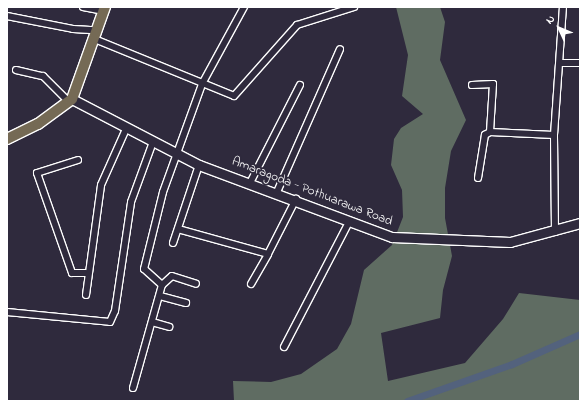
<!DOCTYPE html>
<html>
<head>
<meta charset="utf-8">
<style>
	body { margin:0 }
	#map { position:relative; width:587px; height:408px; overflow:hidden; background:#2f2a3d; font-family:"Indie Flower",sans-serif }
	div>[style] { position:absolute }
	.green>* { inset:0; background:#5f6c62 }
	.canal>* { height:7px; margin:-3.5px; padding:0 3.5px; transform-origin:3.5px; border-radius:3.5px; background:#53627d }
	.roads { filter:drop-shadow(1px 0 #fff) drop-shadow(-1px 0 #fff) drop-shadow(0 1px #fff) drop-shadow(0 -1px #fff) }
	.street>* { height:6px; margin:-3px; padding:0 3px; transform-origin:3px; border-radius:3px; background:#2f2a3d }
	.secondary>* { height:9px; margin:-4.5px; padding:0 4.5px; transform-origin:4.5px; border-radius:4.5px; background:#2f2a3d }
	.primary>* { height:10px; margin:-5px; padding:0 5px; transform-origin:5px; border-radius:5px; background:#756a55 }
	span { translate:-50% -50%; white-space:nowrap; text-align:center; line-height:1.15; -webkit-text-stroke:4px #2f2a3d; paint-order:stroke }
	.street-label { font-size:13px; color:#fff }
	.frame { position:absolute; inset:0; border:8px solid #fff; pointer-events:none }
	.north { position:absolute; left:539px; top:8px; width:40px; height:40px; -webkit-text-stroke:3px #2f2a3d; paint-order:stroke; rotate:314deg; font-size:11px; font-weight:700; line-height:16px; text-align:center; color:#fff }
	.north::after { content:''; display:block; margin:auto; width:14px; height:18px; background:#fff; clip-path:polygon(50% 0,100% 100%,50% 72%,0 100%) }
</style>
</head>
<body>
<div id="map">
	<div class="green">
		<div style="clip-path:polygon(396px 7px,440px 7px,445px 22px,440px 60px,466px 120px,451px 151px,445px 188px,445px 218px,452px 256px,443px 290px,440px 318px,381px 333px,388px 381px,465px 363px,503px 319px,519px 293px,580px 300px,580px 401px,234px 401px,233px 381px,271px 382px,301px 374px,337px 349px,351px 324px,364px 270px,392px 245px,403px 217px,402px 190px,391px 165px,394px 139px,401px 128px,423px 114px,402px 96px,408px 55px)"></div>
	</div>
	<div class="canal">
		<div style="left:407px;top:401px;width:111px;rotate:-19.4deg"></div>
		<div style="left:512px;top:364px;width:74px;rotate:-23.8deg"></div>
	</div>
	<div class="roads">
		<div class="street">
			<div style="left:83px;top:7px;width:20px;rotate:11deg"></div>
			<div style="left:7px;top:16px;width:67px;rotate:11.1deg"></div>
			<div style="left:73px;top:29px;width:22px;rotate:3deg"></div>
			<div style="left:92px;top:38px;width:153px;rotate:22.2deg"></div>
			<div style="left:234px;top:96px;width:95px;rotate:-48.4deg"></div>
			<div style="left:297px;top:25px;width:60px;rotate:-17.5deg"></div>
			<div style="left:560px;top:63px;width:20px"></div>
			<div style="left:16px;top:70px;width:28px;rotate:13deg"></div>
			<div style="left:43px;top:76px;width:37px;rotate:45deg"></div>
			<div style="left:472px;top:85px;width:21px;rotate:-3deg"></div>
			<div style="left:493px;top:84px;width:48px;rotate:93.6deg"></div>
			<div style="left:78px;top:160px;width:43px;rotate:162.4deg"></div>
			<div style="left:37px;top:173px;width:106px;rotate:70.7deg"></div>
			<div style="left:72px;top:273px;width:14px"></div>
			<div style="left:478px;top:178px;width:44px;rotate:-80.8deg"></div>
			<div style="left:485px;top:135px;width:6px;rotate:-31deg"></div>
			<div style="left:490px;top:132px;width:64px;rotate:2.7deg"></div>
			<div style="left:250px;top:183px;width:110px;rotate:-63deg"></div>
			<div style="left:277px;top:192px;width:156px;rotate:-66.2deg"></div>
			<div style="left:178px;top:229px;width:93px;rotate:15.5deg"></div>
			<div style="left:268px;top:254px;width:62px;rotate:-63deg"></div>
			<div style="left:555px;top:232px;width:97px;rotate:-90.6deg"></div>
			<div style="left:554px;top:135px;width:128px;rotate:-86deg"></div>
			<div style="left:173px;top:243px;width:82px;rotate:-71.6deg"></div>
			<div style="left:251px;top:284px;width:34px;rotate:-60deg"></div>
			<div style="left:162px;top:285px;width:13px;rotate:-42deg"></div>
			<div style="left:172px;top:276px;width:25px;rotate:18deg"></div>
			<div style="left:86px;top:295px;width:111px;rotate:-82.2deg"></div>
			<div style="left:101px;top:185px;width:61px;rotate:-65.9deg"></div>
			<div style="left:160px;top:296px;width:27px;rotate:15deg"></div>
			<div style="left:7px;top:312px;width:103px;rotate:5.5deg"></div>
			<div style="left:110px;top:322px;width:12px;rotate:-66deg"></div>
			<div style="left:115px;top:311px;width:110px;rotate:-81.6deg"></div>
			<div style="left:131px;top:202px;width:64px;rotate:-69.9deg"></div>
			<div style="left:152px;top:322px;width:18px;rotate:16deg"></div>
			<div style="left:284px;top:347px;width:141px;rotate:-62.5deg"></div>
			<div style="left:133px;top:388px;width:107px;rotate:-74.3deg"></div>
			<div style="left:162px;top:285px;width:24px;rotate:-138deg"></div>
			<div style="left:144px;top:269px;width:79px;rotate:-76.1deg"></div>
			<div style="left:163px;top:192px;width:115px;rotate:-70.1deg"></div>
			<div style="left:202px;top:84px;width:88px;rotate:-61.4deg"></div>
		</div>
		<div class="secondary">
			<div style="left:72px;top:99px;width:143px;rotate:27.5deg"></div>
			<div style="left:199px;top:165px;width:206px;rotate:20.5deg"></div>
			<div style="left:392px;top:237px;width:118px;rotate:2.4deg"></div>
			<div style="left:510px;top:242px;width:73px;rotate:-15.2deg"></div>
		</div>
		<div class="primary">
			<div style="left:7px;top:139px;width:34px;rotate:-26deg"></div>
			<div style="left:38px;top:124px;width:42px;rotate:-36.3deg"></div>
			<div style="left:72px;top:99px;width:98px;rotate:-70.3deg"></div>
		</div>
	</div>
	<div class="street-label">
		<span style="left:312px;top:192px;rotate:21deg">Amaragoda - Pothuarawa Road</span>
	</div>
	<div class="frame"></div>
	<div class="north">N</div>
</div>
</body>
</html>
